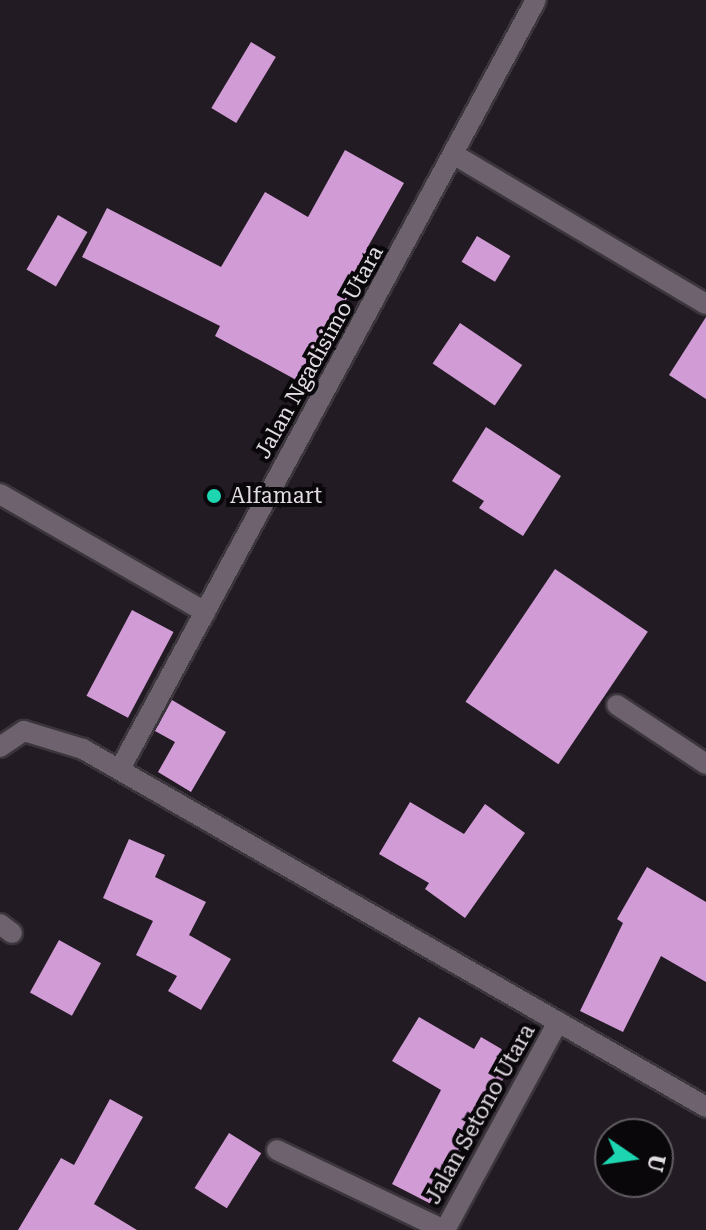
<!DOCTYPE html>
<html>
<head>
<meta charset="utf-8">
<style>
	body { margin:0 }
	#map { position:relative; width:706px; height:1230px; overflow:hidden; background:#231b24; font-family:"Roboto Serif",serif }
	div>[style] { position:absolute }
	.building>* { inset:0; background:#d19cd5; transform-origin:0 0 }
	.roads { filter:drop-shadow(2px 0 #3b353c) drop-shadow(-2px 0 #3b353c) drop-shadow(0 2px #3b353c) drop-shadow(0 -2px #3b353c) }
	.minor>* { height:20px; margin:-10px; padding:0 10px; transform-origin:10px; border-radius:10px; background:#6d626d }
	.dots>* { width:22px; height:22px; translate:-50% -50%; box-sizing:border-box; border:4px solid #0a070b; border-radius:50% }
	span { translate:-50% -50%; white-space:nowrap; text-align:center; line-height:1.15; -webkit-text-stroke:8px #0a070b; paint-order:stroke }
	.street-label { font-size:22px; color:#e1dbe2 }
	.poi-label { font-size:22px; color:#e1dbe2 }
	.left { translate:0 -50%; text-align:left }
	.north { position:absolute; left:594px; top:1118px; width:80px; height:80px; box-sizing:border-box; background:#0a070b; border:2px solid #605c61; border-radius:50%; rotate:103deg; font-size:22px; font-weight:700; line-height:32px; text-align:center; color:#e1dbe2 }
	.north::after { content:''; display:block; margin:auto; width:28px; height:36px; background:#1dd5b1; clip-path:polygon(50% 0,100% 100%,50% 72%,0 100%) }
</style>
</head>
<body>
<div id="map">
	<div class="building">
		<div style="left:251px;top:42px;width:29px;height:77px;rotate:31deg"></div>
		<div style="clip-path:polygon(345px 150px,404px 183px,366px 250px,372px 254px,300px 382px,215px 336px,220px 326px,82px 257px,107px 208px,221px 267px,265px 192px,308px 217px)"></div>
		<div style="left:58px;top:215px;width:34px;height:63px;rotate:30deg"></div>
		<div style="left:477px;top:236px;width:39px;height:30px;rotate:31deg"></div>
		<div style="clip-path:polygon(706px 317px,706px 399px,669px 375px)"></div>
		<div style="left:460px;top:323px;width:75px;height:49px;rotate:34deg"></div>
		<div style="clip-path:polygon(486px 427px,561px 476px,523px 536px,479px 508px,484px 501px,452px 481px)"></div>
		<div style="left:555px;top:569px;width:112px;height:160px;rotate:34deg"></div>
		<div style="left:132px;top:610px;width:47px;height:97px;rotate:28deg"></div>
		<div style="clip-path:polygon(172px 700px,226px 732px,191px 792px,158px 772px,175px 742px,155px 731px)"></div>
		<div style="clip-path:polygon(410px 802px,464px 834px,485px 804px,525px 833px,465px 918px,425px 889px,429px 883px,379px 854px)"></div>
		<div style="clip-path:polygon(129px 839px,165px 855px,155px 877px,206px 902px,189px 935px,231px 959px,201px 1010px,168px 991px,177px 976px,136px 955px,153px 921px,103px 898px)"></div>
		<div style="clip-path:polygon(647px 867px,706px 902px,706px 982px,661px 956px,623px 1032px,580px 1011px,623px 923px,617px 919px)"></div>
		<div style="left:59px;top:940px;width:48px;height:60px;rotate:29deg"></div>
		<div style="clip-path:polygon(419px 1017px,474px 1049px,481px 1037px,517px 1058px,473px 1126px,433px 1205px,392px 1184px,441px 1090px,392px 1061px)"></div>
		<div style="clip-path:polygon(110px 1099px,143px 1117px,94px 1204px,137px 1230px,18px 1230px,61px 1158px,74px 1165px)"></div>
		<div style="left:229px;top:1133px;width:38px;height:65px;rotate:32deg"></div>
	</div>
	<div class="roads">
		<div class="minor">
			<div style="left:453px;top:154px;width:294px;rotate:30.7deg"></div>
			<div style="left:0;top:494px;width:237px;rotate:29.9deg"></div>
			<div style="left:617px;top:705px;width:107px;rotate:33.5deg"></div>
			<div style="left:0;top:747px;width:29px;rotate:-34deg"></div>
			<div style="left:24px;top:731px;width:62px;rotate:17deg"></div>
			<div style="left:83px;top:749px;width:719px;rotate:29.88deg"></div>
			<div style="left:120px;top:769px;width:874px;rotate:-61.59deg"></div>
			<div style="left:0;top:924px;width:15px;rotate:37deg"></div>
			<div style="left:277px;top:1150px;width:185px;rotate:25.6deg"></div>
			<div style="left:445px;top:1230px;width:237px;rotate:-61.5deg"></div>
		</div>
	</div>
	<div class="dots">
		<div style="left:214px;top:496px;background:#1dd5b1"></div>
	</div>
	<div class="street-label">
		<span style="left:319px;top:352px;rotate:-61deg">Jalan Ngadisimo Utara</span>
		<span style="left:480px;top:1114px;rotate:-61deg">Jalan Setono Utara</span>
	</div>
	<div class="poi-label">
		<span class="left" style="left:230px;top:496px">Alfamart</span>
	</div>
	<div class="north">U</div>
</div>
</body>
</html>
